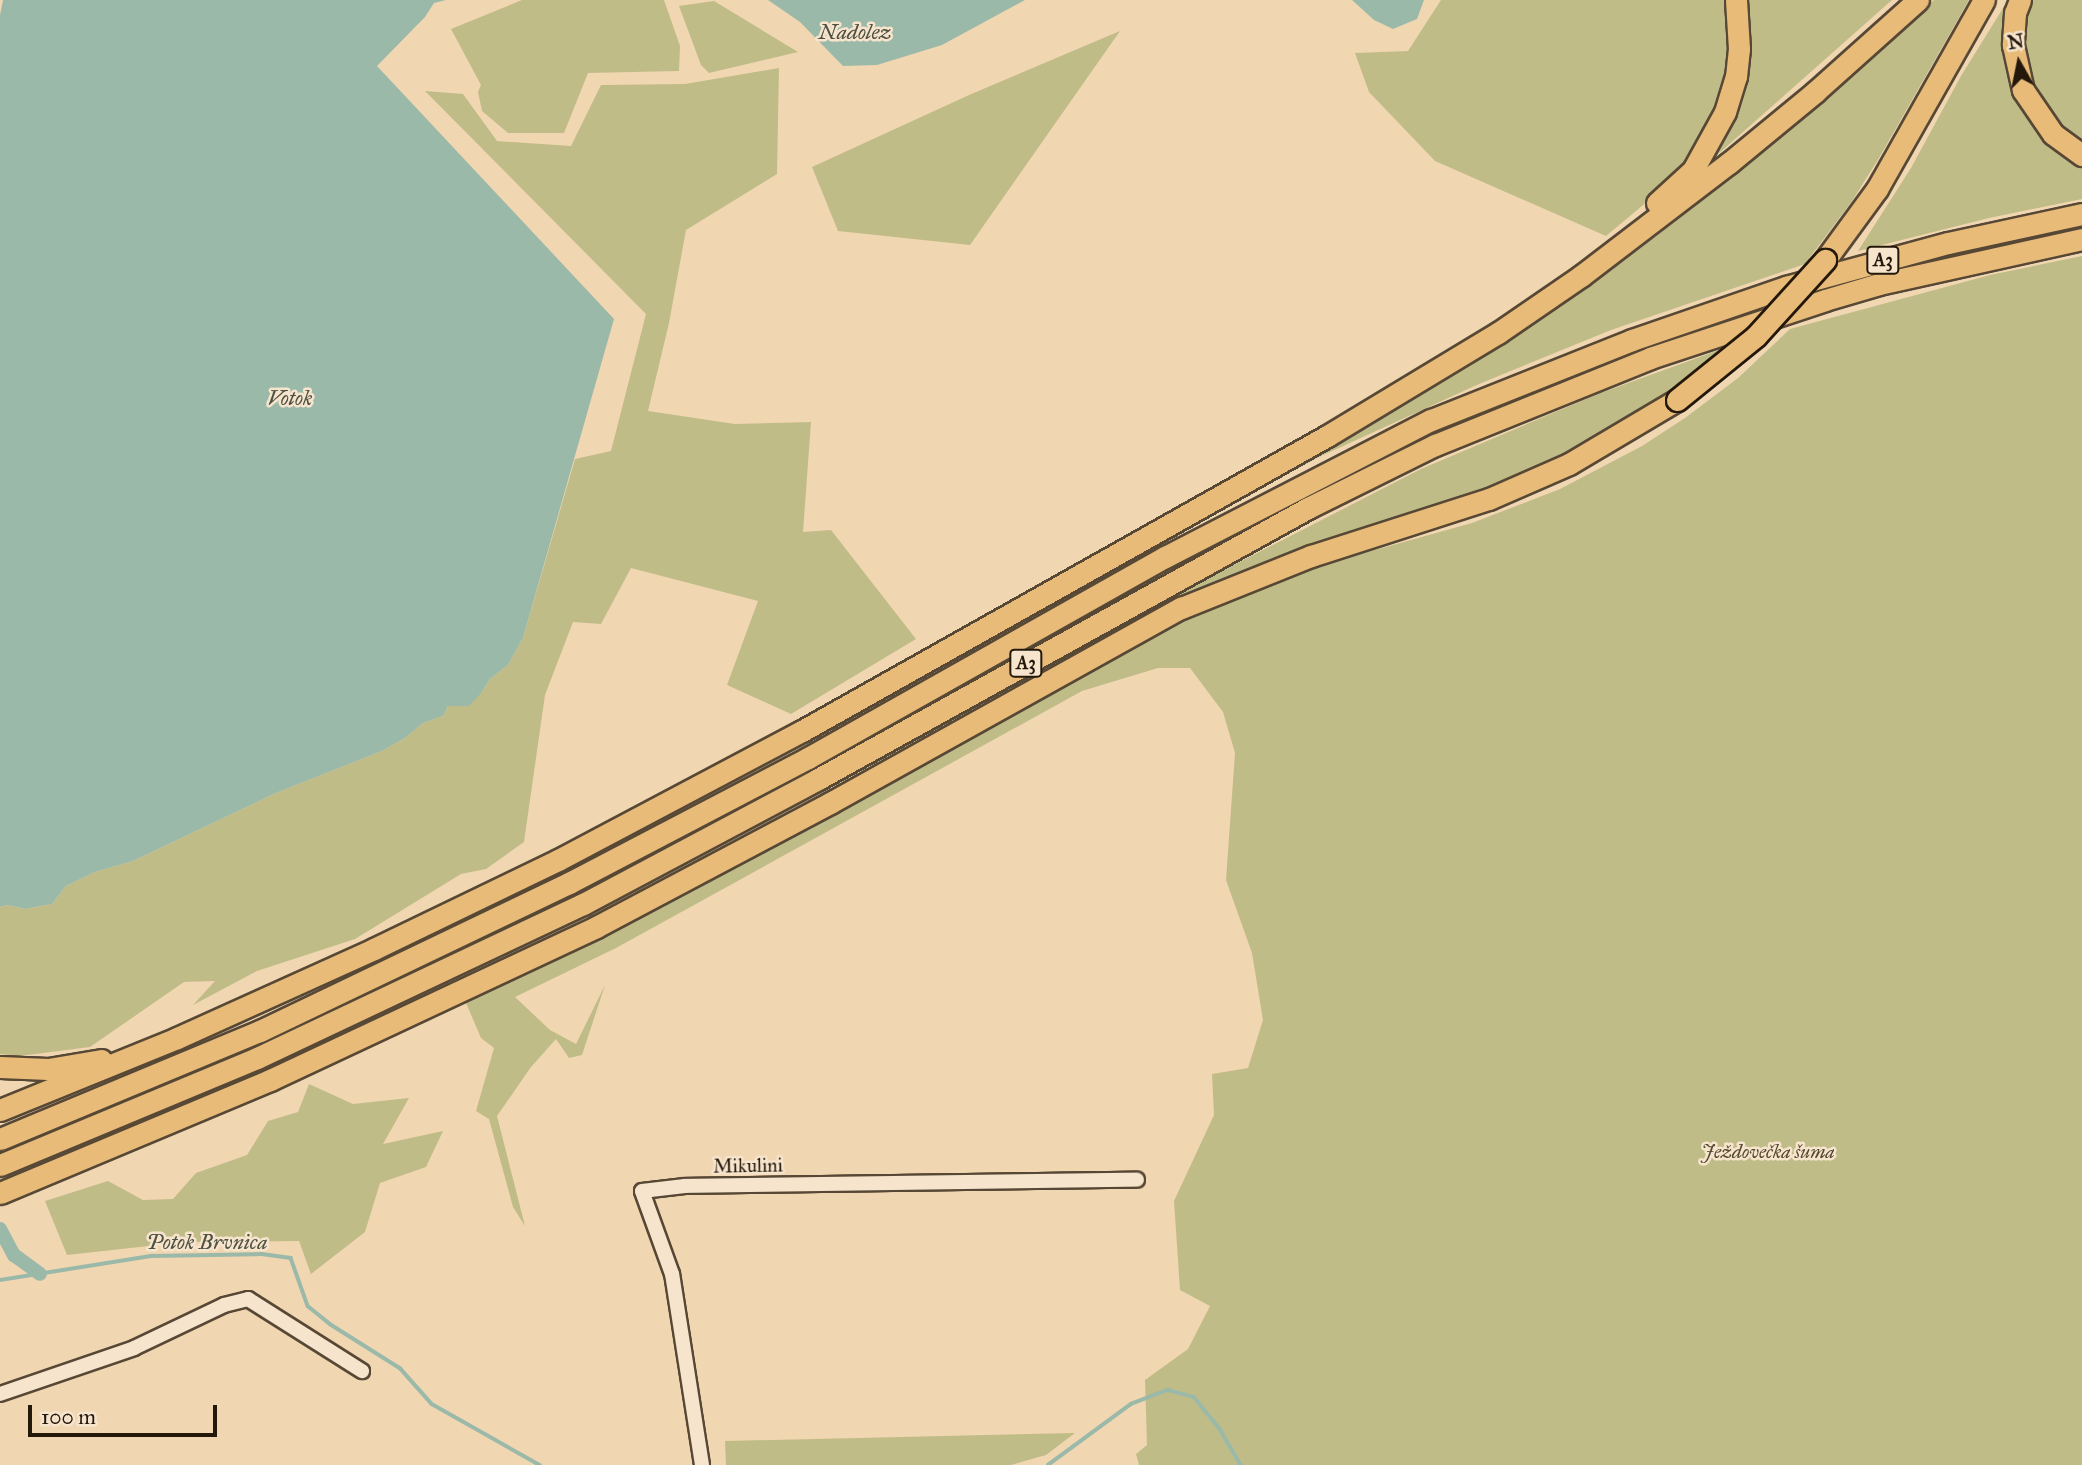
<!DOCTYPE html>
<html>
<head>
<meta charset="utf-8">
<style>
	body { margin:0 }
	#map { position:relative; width:2082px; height:1465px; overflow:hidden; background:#f1d6b2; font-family:"IM FELL Great Primer",serif }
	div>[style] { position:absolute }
	.green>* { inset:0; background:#c0bc88 }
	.water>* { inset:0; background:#9bb9a9 }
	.stream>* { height:3.5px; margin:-1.75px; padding:0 1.75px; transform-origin:1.75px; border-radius:1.75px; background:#9bb9a9 }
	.canal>* { height:14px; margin:-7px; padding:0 7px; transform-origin:7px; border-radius:7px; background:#9bb9a9 }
	.roads { filter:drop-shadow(2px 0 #574835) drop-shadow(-2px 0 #574835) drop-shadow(0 2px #574835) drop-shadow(0 -2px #574835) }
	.minor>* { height:14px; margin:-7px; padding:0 7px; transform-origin:7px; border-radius:7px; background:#f6e4cd }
	.highway>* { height:21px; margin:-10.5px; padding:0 10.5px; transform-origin:10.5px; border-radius:10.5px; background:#e8bb79 }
	.bridges { filter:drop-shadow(2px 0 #24180b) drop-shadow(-2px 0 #24180b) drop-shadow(0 2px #24180b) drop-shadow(0 -2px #24180b) }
	.highway-bridge>* { height:21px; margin:-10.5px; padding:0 10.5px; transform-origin:10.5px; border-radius:10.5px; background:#e8bb79 }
	span { translate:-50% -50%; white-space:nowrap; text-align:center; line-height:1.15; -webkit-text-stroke:5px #f6e4cd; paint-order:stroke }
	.shield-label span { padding:2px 5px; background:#f6e4cd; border:2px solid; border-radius:5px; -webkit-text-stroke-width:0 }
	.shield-label { font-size:18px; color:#24180b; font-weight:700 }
	.park-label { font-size:19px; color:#534930; font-style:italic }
	.street-label { font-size:19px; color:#24180b }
	.water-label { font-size:21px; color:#4e5042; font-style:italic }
	.north { position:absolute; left:1984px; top:28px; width:70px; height:70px; -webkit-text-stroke:5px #f6e4cd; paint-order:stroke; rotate:351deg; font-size:19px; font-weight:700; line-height:28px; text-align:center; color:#24180b }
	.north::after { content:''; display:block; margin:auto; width:24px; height:32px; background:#24180b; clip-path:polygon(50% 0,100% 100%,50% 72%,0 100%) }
	.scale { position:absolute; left:28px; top:1405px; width:189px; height:32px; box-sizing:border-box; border:4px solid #24180b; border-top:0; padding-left:9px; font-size:21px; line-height:24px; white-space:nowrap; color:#24180b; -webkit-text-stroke:5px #f6e4cd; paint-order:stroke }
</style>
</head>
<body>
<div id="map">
	<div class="green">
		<div style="clip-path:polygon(522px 0,664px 0,680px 46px,679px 71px,588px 73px,564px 133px,508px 133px,482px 111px,478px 92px,481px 85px,451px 29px)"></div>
		<div style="clip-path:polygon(1441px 0,1727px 0,1730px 37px,1727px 79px,1715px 115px,1696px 150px,1673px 180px,1606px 236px,1435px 161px,1369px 92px,1355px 53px,1408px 51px)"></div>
		<div style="clip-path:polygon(1745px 0,1892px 0,1708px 163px,1729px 131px,1742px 92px,1748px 47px)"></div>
		<div style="clip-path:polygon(1934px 0,1969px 0,1879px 158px,1852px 201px,1805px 264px,1611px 330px,1479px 384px,1319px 457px,1240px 499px,1470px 366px,1608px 272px,1659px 234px,1837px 89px)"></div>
		<div style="clip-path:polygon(2008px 0,2012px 0,2004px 39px,2011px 84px,2038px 132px,2060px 152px,2082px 165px,2082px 199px,1989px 218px,1858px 251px,1911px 168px,1961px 76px)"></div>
		<div style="clip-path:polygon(2027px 0,2082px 0,2082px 146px,2068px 137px,2039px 103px,2023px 61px,2023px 16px)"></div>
		<div style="clip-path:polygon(714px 1px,798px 52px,709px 73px,701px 65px,679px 6px)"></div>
		<div style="clip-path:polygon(1120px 31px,970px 245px,838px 231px,812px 167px,969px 95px)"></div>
		<div style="clip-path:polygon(779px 68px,777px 174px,686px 230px,669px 323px,648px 411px,735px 424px,811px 422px,803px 532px,831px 530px,916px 639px,791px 714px,727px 685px,758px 601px,631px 568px,601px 624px,573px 622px,545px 695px,524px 842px,486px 869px,461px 874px,355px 939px,257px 971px,193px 1005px,215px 981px,184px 982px,90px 1047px,20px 1056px,0 1054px,0 907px,7px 905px,25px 909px,52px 904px,66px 886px,95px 872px,133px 861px,276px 793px,382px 751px,405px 738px,423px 723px,443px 716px,448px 706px,482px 692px,490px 679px,508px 665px,523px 638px,575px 459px,611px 451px,646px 314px,425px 91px,463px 94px,497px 141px,571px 146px,601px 85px,685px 84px)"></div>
		<div style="clip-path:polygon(2082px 256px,2082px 1465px,1139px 1465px,1136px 1454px,1147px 1445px,1145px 1380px,1188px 1349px,1210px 1306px,1180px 1290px,1174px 1201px,1214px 1115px,1212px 1074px,1248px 1068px,1263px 1020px,1252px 953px,1226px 880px,1235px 753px,1223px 712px,1190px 668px,1158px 668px,1082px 691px,616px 948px,515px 997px,550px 1030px,576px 1044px,605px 985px,582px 1055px,569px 1058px,556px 1039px,531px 1067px,497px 1116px,525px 1226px,513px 1207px,489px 1119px,476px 1111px,494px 1048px,481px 1038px,466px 1003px,751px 857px,1170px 625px,1229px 597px,1303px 570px,1472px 523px,1560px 489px,1642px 446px,1685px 418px,1738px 378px,1790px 329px,1990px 275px)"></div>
		<div style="clip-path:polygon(1730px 346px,1671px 392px,1563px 456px,1487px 488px,1348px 536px,990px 704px,595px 918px,374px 1025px,0 1185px,0 1182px,288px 1061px,585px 920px,785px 814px,1222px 571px,1421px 469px,1598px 394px)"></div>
		<div style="clip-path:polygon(309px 1084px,353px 1104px,409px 1098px,383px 1144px,443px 1131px,426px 1167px,380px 1183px,365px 1232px,311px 1274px,299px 1241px,185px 1242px,67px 1255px,45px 1201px,108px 1181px,143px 1200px,173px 1199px,196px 1173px,247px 1155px,268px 1121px,298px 1112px)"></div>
		<div style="clip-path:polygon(1075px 1433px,1046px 1455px,1011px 1465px,726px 1465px,725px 1441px)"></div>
	</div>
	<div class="water">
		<div style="clip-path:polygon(3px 0,446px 0,434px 3px,425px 17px,377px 66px,614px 319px,523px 638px,508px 665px,490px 679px,482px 692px,469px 706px,448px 706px,443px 716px,423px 723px,405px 738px,382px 751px,276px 793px,133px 861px,95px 872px,66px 886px,52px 904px,25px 909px,7px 905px,0 907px,0 15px)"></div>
		<div style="clip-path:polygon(768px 0,1025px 0,942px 45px,877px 65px,843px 66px,800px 22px)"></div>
		<div style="clip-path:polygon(1352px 0,1424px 0,1417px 19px,1393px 29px,1374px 20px)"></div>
	</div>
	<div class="stream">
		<div style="left:0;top:1280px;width:154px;rotate:-9deg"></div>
		<div style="left:152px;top:1256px;width:110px;rotate:-1deg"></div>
		<div style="left:262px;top:1254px;width:29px;rotate:8deg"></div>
		<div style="left:291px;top:1258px;width:51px;rotate:70.5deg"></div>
		<div style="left:308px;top:1306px;width:28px;rotate:39deg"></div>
		<div style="left:330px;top:1324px;width:83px;rotate:32.2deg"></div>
		<div style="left:400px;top:1368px;width:48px;rotate:48.4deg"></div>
		<div style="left:432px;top:1404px;width:124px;rotate:29.5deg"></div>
		<div style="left:1048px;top:1465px;width:103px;rotate:-36.3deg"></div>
		<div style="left:1131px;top:1404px;width:40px;rotate:-21deg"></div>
		<div style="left:1168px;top:1390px;width:27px;rotate:15deg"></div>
		<div style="left:1194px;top:1397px;width:41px;rotate:50.9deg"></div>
		<div style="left:1220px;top:1429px;width:42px;rotate:59.7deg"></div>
	</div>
	<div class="canal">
		<div style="left:0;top:1229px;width:30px;rotate:62deg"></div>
		<div style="left:14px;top:1255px;width:32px;rotate:36deg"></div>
	</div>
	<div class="roads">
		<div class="minor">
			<div style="left:0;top:1394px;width:142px;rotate:-18.9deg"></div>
			<div style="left:134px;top:1348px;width:100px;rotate:-25.5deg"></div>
			<div style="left:224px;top:1305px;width:25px;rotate:-14deg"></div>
			<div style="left:248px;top:1299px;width:135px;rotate:32.3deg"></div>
			<div style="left:702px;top:1465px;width:193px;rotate:-98.9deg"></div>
			<div style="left:672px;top:1274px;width:88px;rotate:-109.9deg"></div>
			<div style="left:642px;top:1191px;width:43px;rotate:-6.6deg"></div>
			<div style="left:685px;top:1186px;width:452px;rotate:-0.8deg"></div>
		</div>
		<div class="highway">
			<div style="left:2020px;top:0;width:14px;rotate:111deg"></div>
			<div style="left:2015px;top:13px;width:32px;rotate:94deg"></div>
			<div style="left:2013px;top:45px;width:46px;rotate:77.5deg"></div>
			<div style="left:2023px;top:90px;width:53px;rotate:55.7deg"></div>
			<div style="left:2053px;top:134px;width:36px;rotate:36deg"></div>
			<div style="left:1657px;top:203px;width:49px;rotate:-42.5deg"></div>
			<div style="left:1693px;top:170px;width:66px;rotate:-61.1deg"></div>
			<div style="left:1725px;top:112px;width:37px;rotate:-73deg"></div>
			<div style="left:1736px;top:77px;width:28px;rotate:-84deg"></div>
			<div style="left:1739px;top:49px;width:49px;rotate:-93.5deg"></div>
			<div style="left:1825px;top:260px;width:88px;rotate:-53.8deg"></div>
			<div style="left:1877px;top:189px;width:217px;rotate:-60.5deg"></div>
			<div style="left:0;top:1067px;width:48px;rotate:2.4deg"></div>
			<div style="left:48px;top:1069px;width:54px;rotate:-9.6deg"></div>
			<div style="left:0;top:1110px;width:191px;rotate:-22.1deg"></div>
			<div style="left:177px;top:1038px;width:216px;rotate:-24.3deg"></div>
			<div style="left:374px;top:949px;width:204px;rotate:-25.8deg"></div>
			<div style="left:558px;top:860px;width:276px;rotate:-27.9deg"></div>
			<div style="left:802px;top:731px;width:602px;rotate:-29.33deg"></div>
			<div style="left:1327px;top:436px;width:200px;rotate:-31.1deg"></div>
			<div style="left:1498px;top:333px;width:101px;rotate:-34.5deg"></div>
			<div style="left:1581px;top:276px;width:186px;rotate:-37.4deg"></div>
			<div style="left:1729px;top:163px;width:112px;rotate:-39.5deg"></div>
			<div style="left:1815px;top:92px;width:138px;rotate:-41.8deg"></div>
			<div style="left:0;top:1139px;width:282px;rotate:-22.6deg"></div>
			<div style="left:260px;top:1031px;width:343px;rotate:-25.6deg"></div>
			<div style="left:569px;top:883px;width:270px;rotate:-27.6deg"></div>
			<div style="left:808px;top:758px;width:410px;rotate:-29.4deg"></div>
			<div style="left:1165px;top:557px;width:299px;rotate:-27.3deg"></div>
			<div style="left:1431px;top:420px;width:216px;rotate:-21.7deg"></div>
			<div style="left:1632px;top:340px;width:163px;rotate:-19deg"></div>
			<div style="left:1786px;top:287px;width:168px;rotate:-15.2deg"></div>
			<div style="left:1948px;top:243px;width:137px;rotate:-12.2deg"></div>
			<div style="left:0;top:1165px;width:278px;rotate:-22.6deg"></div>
			<div style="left:257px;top:1058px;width:361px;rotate:-25.3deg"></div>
			<div style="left:583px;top:904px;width:266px;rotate:-28deg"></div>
			<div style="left:818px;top:779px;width:560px;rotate:-28.95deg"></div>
			<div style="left:1308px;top:508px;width:142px;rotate:-26.4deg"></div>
			<div style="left:1435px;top:445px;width:232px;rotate:-22deg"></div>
			<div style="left:1650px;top:358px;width:184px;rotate:-18.3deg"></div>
			<div style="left:1825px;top:300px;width:56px;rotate:-16.5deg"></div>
			<div style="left:1879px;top:284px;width:208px;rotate:-12.5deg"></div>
			<div style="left:0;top:1193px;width:293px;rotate:-22.7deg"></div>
			<div style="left:270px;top:1080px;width:360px;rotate:-25.1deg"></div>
			<div style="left:596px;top:927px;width:265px;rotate:-27.9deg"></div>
			<div style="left:830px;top:803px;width:402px;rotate:-29.1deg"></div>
			<div style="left:1181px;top:608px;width:140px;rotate:-21.8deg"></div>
			<div style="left:1311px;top:556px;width:187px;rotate:-17.8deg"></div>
			<div style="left:1489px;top:499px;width:87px;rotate:-23.6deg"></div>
			<div style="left:1569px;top:464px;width:126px;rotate:-30.7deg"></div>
		</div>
	</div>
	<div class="bridges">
		<div class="highway-bridge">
			<div style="left:1677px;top:400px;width:102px;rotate:-39deg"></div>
			<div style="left:1756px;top:336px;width:103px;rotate:-47.8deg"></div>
		</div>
	</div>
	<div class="shield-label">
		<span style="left:1883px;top:260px">A3</span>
		<span style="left:1026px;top:663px">A3</span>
	</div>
	<div class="park-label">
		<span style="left:1768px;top:1152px">Ježdovečka šuma</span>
	</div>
	<div class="street-label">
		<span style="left:748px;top:1166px;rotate:-1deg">Mikulini</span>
	</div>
	<div class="water-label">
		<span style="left:855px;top:32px">Nadolez</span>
		<span style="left:290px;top:398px">Votok</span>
		<span style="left:207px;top:1242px">Potok Brvnica</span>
	</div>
	<div class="north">N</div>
	<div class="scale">100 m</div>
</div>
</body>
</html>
